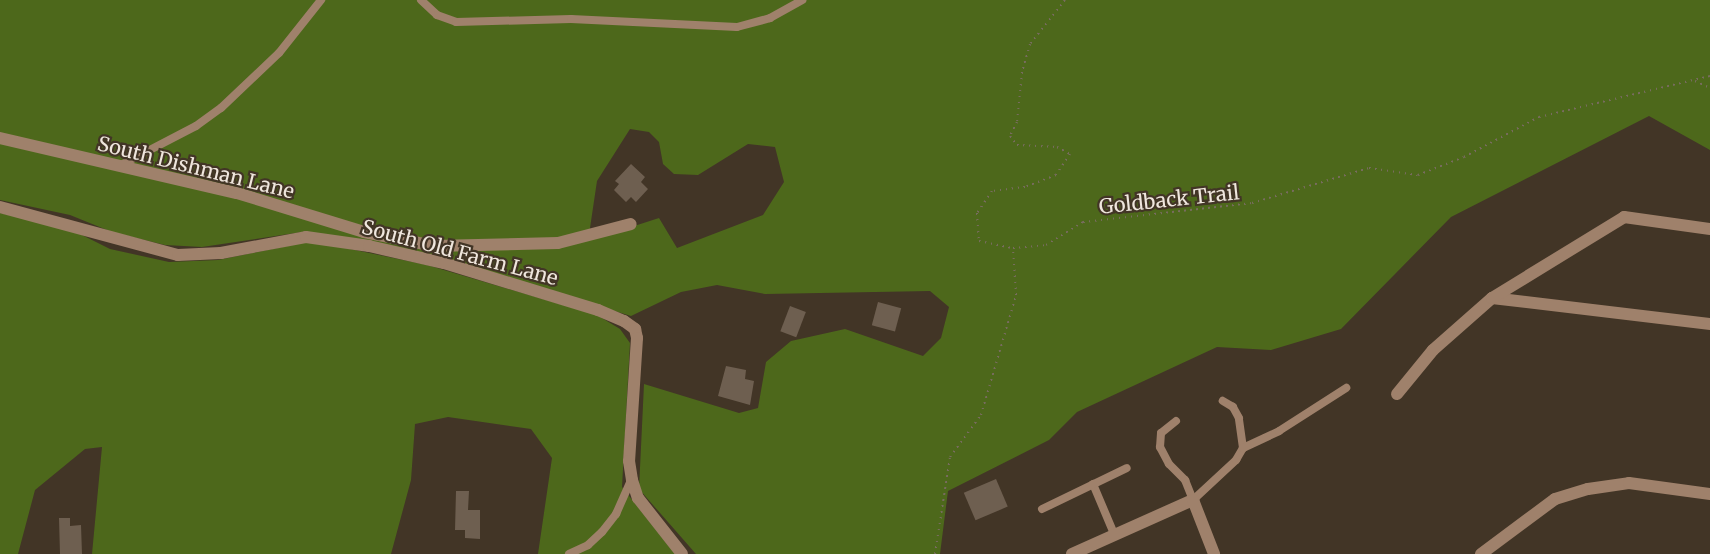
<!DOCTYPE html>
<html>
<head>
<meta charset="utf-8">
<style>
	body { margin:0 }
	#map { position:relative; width:1710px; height:554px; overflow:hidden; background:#423526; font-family:Merriweather,serif }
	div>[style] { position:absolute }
	.green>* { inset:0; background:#4d681b }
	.building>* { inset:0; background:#6e5f50; transform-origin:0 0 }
	.path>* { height:2px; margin-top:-1px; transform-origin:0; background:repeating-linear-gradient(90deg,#786c5f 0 1.5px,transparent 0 6px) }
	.lane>* { height:8px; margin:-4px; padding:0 4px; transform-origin:4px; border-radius:4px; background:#9f816b }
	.street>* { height:12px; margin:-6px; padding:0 6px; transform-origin:6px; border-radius:6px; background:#9f816b }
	span { translate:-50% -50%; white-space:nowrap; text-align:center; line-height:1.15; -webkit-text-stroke:4.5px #423526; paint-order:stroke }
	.street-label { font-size:20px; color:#efe6dd }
</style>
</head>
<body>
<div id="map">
	<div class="green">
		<div style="clip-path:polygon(evenodd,0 0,1710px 0,1710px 150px,1649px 116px,1451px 217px,1341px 329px,1271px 350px,1217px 347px,1077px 412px,1049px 440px,948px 491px,940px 554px,696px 554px,639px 489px,644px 384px,739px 413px,758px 408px,766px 362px,791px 341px,845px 329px,923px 356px,941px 338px,949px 307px,930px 291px,765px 294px,717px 285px,681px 292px,631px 316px,444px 259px,302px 232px,202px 247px,165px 245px,112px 232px,70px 215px,0 200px,0 0,630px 129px,649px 132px,659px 142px,663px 164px,674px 174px,698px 175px,748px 144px,775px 147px,784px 182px,763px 215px,677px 248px,659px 218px,594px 239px,590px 228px,597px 181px,630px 129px)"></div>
		<div style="clip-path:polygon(0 213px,72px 230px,110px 249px,169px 262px,218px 260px,307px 242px,331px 245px,427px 265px,597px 315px,620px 329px,630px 343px,622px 487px,675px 554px,538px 554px,552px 458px,531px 429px,448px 417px,415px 424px,411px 480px,391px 554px,92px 554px,102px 447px,85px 449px,35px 490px,18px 554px,0 554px)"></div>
	</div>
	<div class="building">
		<div style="clip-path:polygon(631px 164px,645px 177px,641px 182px,648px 189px,636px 202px,631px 197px,626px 202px,614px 190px,619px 184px,615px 181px)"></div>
		<div style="left:878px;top:302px;width:24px;height:24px;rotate:15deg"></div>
		<div style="left:790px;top:306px;width:17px;height:27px;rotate:21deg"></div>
		<div style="clip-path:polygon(726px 366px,746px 370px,745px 379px,754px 381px,750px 405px,718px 396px)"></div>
		<div style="left:996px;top:479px;width:30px;height:35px;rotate:67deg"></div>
		<div style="clip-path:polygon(456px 491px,469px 491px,468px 510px,480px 510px,480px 539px,465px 538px,465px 530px,455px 530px)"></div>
		<div style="clip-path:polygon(59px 518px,70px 518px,70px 526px,81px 525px,82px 554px,60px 554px)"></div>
	</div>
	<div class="path">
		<div style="left:1065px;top:0;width:56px;rotate:128.5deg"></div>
		<div style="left:1030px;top:44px;width:29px;rotate:106deg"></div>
		<div style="left:1022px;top:72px;width:50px;rotate:95.7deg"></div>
		<div style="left:1017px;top:122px;width:16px;rotate:117deg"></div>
		<div style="left:1010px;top:136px;width:11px;rotate:52deg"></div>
		<div style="left:1017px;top:145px;width:40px;rotate:2.9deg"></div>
		<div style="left:1057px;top:147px;width:15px;rotate:28deg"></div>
		<div style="left:1070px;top:154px;width:25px;rotate:124deg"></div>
		<div style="left:1056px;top:175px;width:33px;rotate:159deg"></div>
		<div style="left:1025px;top:187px;width:33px;rotate:173deg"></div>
		<div style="left:992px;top:191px;width:27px;rotate:124deg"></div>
		<div style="left:977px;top:213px;width:28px;rotate:86deg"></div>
		<div style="left:979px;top:241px;width:35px;rotate:12deg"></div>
		<div style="left:1013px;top:248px;width:33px;rotate:-5deg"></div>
		<div style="left:1046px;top:245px;width:44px;rotate:-31.9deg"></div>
		<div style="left:1083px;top:222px;width:170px;rotate:-6.4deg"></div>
		<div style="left:1252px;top:203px;width:122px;rotate:-16.7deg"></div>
		<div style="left:1369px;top:168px;width:49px;rotate:8.1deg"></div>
		<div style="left:1418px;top:175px;width:49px;rotate:-21.4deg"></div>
		<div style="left:1464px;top:157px;width:85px;rotate:-28.1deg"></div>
		<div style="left:1539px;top:117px;width:176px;rotate:-13.5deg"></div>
		<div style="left:1695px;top:81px;width:17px;rotate:25deg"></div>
		<div style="left:935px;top:554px;width:98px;rotate:-81.2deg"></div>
		<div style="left:950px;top:457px;width:52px;rotate:-53.6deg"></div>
		<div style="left:981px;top:415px;width:125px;rotate:-73.7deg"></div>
		<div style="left:1016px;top:295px;width:47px;rotate:-93.7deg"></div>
	</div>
	<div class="lane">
		<div style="left:421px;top:0;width:22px;rotate:43deg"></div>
		<div style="left:437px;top:15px;width:20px;rotate:20deg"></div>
		<div style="left:456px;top:22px;width:115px;rotate:-1.5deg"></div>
		<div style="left:571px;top:19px;width:166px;rotate:2.8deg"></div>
		<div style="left:737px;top:27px;width:34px;rotate:-15deg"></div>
		<div style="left:770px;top:18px;width:37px;rotate:-29deg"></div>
		<div style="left:119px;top:166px;width:87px;rotate:-27.5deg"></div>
		<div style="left:196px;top:126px;width:31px;rotate:-36deg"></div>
		<div style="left:221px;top:108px;width:80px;rotate:-43.5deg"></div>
		<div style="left:279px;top:53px;width:68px;rotate:-51.6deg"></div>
		<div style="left:1176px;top:421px;width:19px;rotate:141deg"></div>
		<div style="left:1161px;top:433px;width:14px;rotate:94deg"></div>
		<div style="left:1160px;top:447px;width:19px;rotate:62deg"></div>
		<div style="left:1169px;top:464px;width:23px;rotate:45deg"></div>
		<div style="left:1185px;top:480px;width:22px;rotate:68deg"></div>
		<div style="left:1193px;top:500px;width:59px;rotate:-42.9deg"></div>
		<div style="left:1236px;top:460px;width:14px;rotate:-60deg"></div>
		<div style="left:1243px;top:448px;width:30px;rotate:-98deg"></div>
		<div style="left:1239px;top:418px;width:13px;rotate:-119deg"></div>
		<div style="left:1233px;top:407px;width:12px;rotate:-149deg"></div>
		<div style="left:1243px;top:448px;width:40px;rotate:-25deg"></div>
		<div style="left:1279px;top:431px;width:80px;rotate:-32.7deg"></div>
		<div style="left:1093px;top:484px;width:56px;rotate:67.1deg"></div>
		<div style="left:1042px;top:509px;width:94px;rotate:-25.8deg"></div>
		<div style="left:569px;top:554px;width:21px;rotate:-25deg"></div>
		<div style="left:588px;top:545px;width:19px;rotate:-43deg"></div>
		<div style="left:602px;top:532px;width:23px;rotate:-52deg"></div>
		<div style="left:616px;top:514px;width:37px;rotate:-66deg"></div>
	</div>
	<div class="street">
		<div style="left:0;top:138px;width:243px;rotate:13.1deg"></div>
		<div style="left:237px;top:193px;width:133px;rotate:17.1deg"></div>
		<div style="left:364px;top:232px;width:71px;rotate:11.3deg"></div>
		<div style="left:434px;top:246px;width:124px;rotate:-1.4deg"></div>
		<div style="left:558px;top:243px;width:75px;rotate:-14.6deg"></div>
		<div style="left:0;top:207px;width:184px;rotate:15.1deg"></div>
		<div style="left:178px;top:255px;width:43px;rotate:-2.7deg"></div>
		<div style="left:221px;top:253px;width:86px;rotate:-10.7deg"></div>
		<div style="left:306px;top:237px;width:64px;rotate:8.1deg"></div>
		<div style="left:369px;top:246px;width:77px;rotate:12.8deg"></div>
		<div style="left:444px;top:263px;width:161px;rotate:17deg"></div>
		<div style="left:598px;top:310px;width:28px;rotate:23deg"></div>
		<div style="left:624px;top:321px;width:14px;rotate:36deg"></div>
		<div style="left:635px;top:329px;width:9px;rotate:77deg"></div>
		<div style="left:637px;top:338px;width:123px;rotate:93.7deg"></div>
		<div style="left:629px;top:461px;width:19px;rotate:81deg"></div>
		<div style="left:632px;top:480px;width:19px;rotate:72deg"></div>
		<div style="left:638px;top:498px;width:71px;rotate:51.8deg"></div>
		<div style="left:1492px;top:298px;width:220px;rotate:6.8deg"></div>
		<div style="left:1397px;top:394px;width:57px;rotate:-50.7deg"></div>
		<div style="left:1433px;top:350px;width:79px;rotate:-41.4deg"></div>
		<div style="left:1492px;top:298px;width:155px;rotate:-31.5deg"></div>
		<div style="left:1624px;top:217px;width:87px;rotate:7.9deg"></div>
		<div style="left:1072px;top:554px;width:133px;rotate:-24.1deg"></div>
		<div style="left:1193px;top:500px;width:58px;rotate:68.7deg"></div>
		<div style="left:1481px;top:554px;width:92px;rotate:-36.6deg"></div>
		<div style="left:1555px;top:499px;width:34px;rotate:-17deg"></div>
		<div style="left:1588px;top:489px;width:41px;rotate:-8.3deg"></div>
		<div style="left:1629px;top:483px;width:82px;rotate:7.7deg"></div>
	</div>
	<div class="street-label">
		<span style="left:196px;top:167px;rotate:14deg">South Dishman Lane</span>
		<span style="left:1169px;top:199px;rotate:-6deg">Goldback Trail</span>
		<span style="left:460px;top:252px;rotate:15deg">South Old Farm Lane</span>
	</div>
</div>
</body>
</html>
